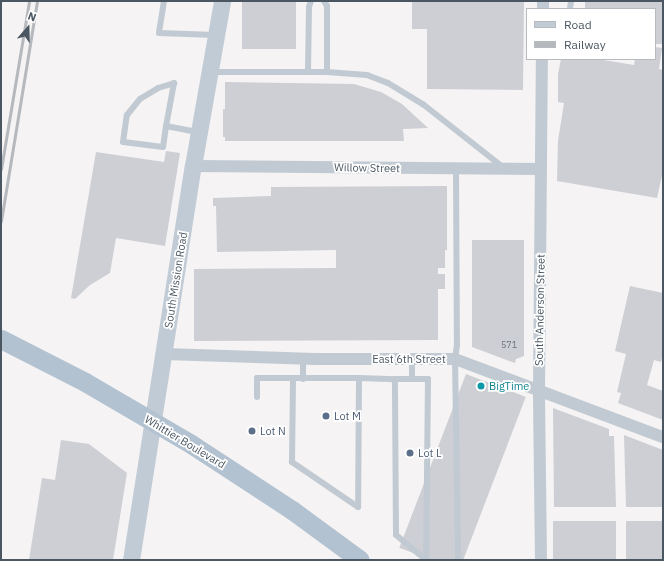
<!DOCTYPE html>
<html>
<head>
<meta charset="utf-8">
<style>
	body { margin:0 }
	#map { position:relative; width:664px; height:561px; overflow:hidden; background:#f5f3f3; font-family:"IBM Plex Sans",sans-serif }
	div>[style] { position:absolute }
	.building>* { inset:0; background:#cdcfd5; transform-origin:0 0 }
	.lane>* { height:6px; margin:-3px; padding:0 3px; transform-origin:3px; border-radius:3px; background:#c1cad2 }
	.street>* { height:12px; margin:-6px; padding:0 6px; transform-origin:6px; border-radius:6px; background:#c1cad2 }
	.secondary>* { height:17px; margin:-8.5px; padding:0 8.5px; transform-origin:8.5px; border-radius:8.5px; background:#c1cbd6 }
	.rail>* { height:3px; margin:-1.5px; padding:0 1.5px; transform-origin:1.5px; border-radius:1.5px; background:#b5b8bd }
	.primary-bridge>* { height:19px; margin:-9.5px; padding:0 9.5px; transform-origin:9.5px; border-radius:9.5px; background:#b3c2d1 }
	.dots>* { width:11px; height:11px; translate:-50% -50%; box-sizing:border-box; border:2px solid #fff; border-radius:50% }
	span { translate:-50% -50%; white-space:nowrap; text-align:center; line-height:1.15; -webkit-text-stroke:3.5px #fff; paint-order:stroke }
	.number-label { font-size:9px; color:#6b747e }
	.number-label span { -webkit-text-stroke-width:0 }
	.street-label { font-size:11px; color:#4a5661 }
	.culture-label { font-size:11px; color:#0d838f }
	.left { translate:0 -50%; text-align:left }
	.service-label { font-size:11px; color:#4e5e75 }
	.frame { position:absolute; inset:0; border:2px solid #4a5661; pointer-events:none }
	.legend { position:absolute; left:526px; top:8px; width:130px; height:52px; box-sizing:border-box; background:#fff; border:1px solid #b7bbc0; margin:0; padding:5px 7px; list-style:none; font-size:12px; color:#4a5661 }
	.legend li { display:flex; align-items:center; gap:8px; height:20px }
	.legend b { width:20px; border:1px solid #b7bbc0 }
	.north { position:absolute; left:8px; top:8px; width:40px; height:40px; -webkit-text-stroke:3px #fff; paint-order:stroke; rotate:20deg; font-size:11px; font-weight:700; line-height:16px; text-align:center; color:#4a5661 }
	.north::after { content:''; display:block; margin:auto; width:14px; height:18px; background:#4a5661; clip-path:polygon(50% 0,100% 100%,50% 72%,0 100%) }
</style>
</head>
<body>
<div id="map">
	<div class="building">
		<div style="left:242px;top:1px;width:54px;height:48px"></div>
		<div style="clip-path:polygon(412px 1px,524px 1px,523px 90px,427px 89px,427px 29px,412px 29px)"></div>
		<div style="clip-path:polygon(585px 1px,663px 1px,663px 44px,655px 44px,655px 9px,585px 9px)"></div>
		<div style="clip-path:polygon(655px 47px,662px 48px,659px 69px,663px 70px,663px 171px,657px 198px,557px 181px,558px 141px,564px 103px,558px 102px,558px 74px,561px 59px,597px 59px,634px 65px,635px 59px,655px 59px)"></div>
		<div style="clip-path:polygon(225px 82px,354px 84px,381px 92px,402px 104px,428px 128px,403px 129px,404px 141px,225px 141px,225px 137px,223px 137px,223px 109px,225px 109px)"></div>
		<div style="clip-path:polygon(166px 151px,180px 153px,165px 246px,116px 238px,110px 273px,90px 285px,75px 299px,71px 298px,96px 152px,164px 162px)"></div>
		<div style="clip-path:polygon(447px 186px,447px 250px,445px 250px,445px 268px,438px 268px,438px 274px,445px 274px,445px 289px,438px 289px,438px 340px,194px 341px,194px 269px,336px 268px,336px 250px,217px 252px,216px 206px,213px 206px,213px 198px,271px 196px,271px 187px)"></div>
		<div style="clip-path:polygon(472px 240px,524px 240px,524px 356px,516px 359px,515px 363px,472px 347px)"></div>
		<div style="clip-path:polygon(630px 286px,663px 293px,663px 353px,661px 362px,654px 360px,647px 385px,663px 391px,663px 420px,618px 403px,621px 393px,617px 392px,626px 354px,615px 351px)"></div>
		<div style="left:466px;top:374px;width:64px;height:186px;rotate:21deg"></div>
		<div style="clip-path:polygon(553px 408px,609px 429px,609px 436px,614px 436px,616px 507px,554px 507px)"></div>
		<div style="clip-path:polygon(624px 435px,663px 450px,663px 507px,626px 507px)"></div>
		<div style="clip-path:polygon(61px 440px,89px 444px,127px 473px,113px 560px,29px 560px,42px 478px,55px 480px)"></div>
		<div style="left:553px;top:521px;width:63px;height:39px"></div>
		<div style="left:626px;top:521px;width:37px;height:39px"></div>
	</div>
	<div class="lane">
		<div style="left:164px;top:1px;width:32px;rotate:99deg"></div>
		<div style="left:159px;top:33px;width:56px;rotate:2deg"></div>
		<div style="left:324px;top:1px;width:6px;rotate:59deg"></div>
		<div style="left:327px;top:6px;width:66px;rotate:90deg"></div>
		<div style="left:570px;top:9px;width:8px;rotate:-83deg"></div>
		<div style="left:211px;top:72px;width:116px"></div>
		<div style="left:327px;top:72px;width:40px;rotate:4.3deg"></div>
		<div style="left:367px;top:75px;width:22px;rotate:21deg"></div>
		<div style="left:388px;top:83px;width:42px;rotate:31.4deg"></div>
		<div style="left:424px;top:105px;width:102px;rotate:38.2deg"></div>
		<div style="left:308px;top:72px;width:65px;rotate:-89.1deg"></div>
		<div style="left:309px;top:7px;width:6px;rotate:-72deg"></div>
		<div style="left:166px;top:126px;width:21px;rotate:98deg"></div>
		<div style="left:163px;top:147px;width:40px;rotate:-172.9deg"></div>
		<div style="left:123px;top:142px;width:27px;rotate:-82deg"></div>
		<div style="left:127px;top:115px;width:21px;rotate:-51deg"></div>
		<div style="left:140px;top:99px;width:21px;rotate:-31deg"></div>
		<div style="left:158px;top:88px;width:17px;rotate:-17deg"></div>
		<div style="left:174px;top:83px;width:44px;rotate:100.5deg"></div>
		<div style="left:166px;top:126px;width:33px;rotate:11deg"></div>
		<div style="left:456px;top:169px;width:176px;rotate:89.7deg"></div>
		<div style="left:457px;top:345px;width:14px;rotate:98deg"></div>
		<div style="left:455px;top:359px;width:201px;rotate:89.1deg"></div>
		<div style="left:412px;top:358px;width:21px;rotate:90deg"></div>
		<div style="left:303px;top:359px;width:20px;rotate:90deg"></div>
		<div style="left:359px;top:378px;width:36px;rotate:2deg"></div>
		<div style="left:395px;top:379px;width:33px"></div>
		<div style="left:428px;top:379px;width:181px;rotate:90.6deg"></div>
		<div style="left:426px;top:560px;width:39px;rotate:-140deg"></div>
		<div style="left:396px;top:535px;width:156px;rotate:-90.4deg"></div>
		<div style="left:257px;top:397px;width:19px;rotate:-90deg"></div>
		<div style="left:257px;top:378px;width:102px"></div>
		<div style="left:359px;top:378px;width:129px;rotate:90.4deg"></div>
		<div style="left:358px;top:507px;width:80px;rotate:-145.7deg"></div>
		<div style="left:292px;top:462px;width:83px;rotate:-89.3deg"></div>
	</div>
	<div class="street">
		<div style="left:543px;top:9px;width:8px;rotate:-90deg"></div>
		<div style="left:193px;top:166px;width:348px;rotate:0.5deg"></div>
		<div style="left:165px;top:354px;width:150px;rotate:1.9deg"></div>
		<div style="left:315px;top:359px;width:140px"></div>
		<div style="left:455px;top:359px;width:222px;rotate:20.6deg"></div>
		<div style="left:541px;top:560px;width:171px;rotate:-90.7deg"></div>
		<div style="left:539px;top:389px;width:330px;rotate:-89.5deg"></div>
	</div>
	<div class="secondary">
		<div style="left:131px;top:560px;width:399px;rotate:-81.1deg"></div>
		<div style="left:193px;top:166px;width:168px;rotate:-80deg"></div>
	</div>
	<div class="rail">
		<div style="left:1px;top:169px;width:170px;rotate:-80.5deg"></div>
		<div style="left:1px;top:221px;width:223px;rotate:-80.7deg"></div>
	</div>
	<div class="primary-bridge">
		<div style="left:1px;top:339px;width:94px;rotate:27.1deg"></div>
		<div style="left:85px;top:382px;width:123px;rotate:30.3deg"></div>
		<div style="left:191px;top:444px;width:121px;rotate:33.2deg"></div>
		<div style="left:292px;top:510px;width:84px;rotate:36.3deg"></div>
	</div>
	<div class="dots">
		<div style="left:481px;top:386px;background:#0f9aa8"></div>
		<div style="left:326px;top:416px;background:#5c6f8a"></div>
		<div style="left:252px;top:431px;background:#5c6f8a"></div>
		<div style="left:410px;top:453px;background:#5c6f8a"></div>
	</div>
	<div class="number-label">
		<span style="left:509px;top:345px">571</span>
	</div>
	<div class="street-label">
		<span style="left:367px;top:168px;rotate:1deg">Willow Street</span>
		<span style="left:176px;top:280px;rotate:-81deg">South Mission Road</span>
		<span style="left:540px;top:310px;rotate:-89deg">South Anderson Street</span>
		<span style="left:409px;top:359px">East 6th Street</span>
		<span style="left:185px;top:442px;rotate:31deg">Whittier Boulevard</span>
	</div>
	<div class="culture-label">
		<span class="left" style="left:489px;top:386px">BigTime</span>
	</div>
	<div class="service-label">
		<span class="left" style="left:334px;top:416px">Lot M</span>
		<span class="left" style="left:260px;top:431px">Lot N</span>
		<span class="left" style="left:418px;top:453px">Lot L</span>
	</div>
	<div class="frame"></div>
	<ul class="legend">
	<li><b style="height:5px;background:#c1cbd6"></b>Road</li>
	<li><b style="height:5px;background:#b5b8bd"></b>Railway</li>
	</ul>
	<div class="north">N</div>
</div>
</body>
</html>
